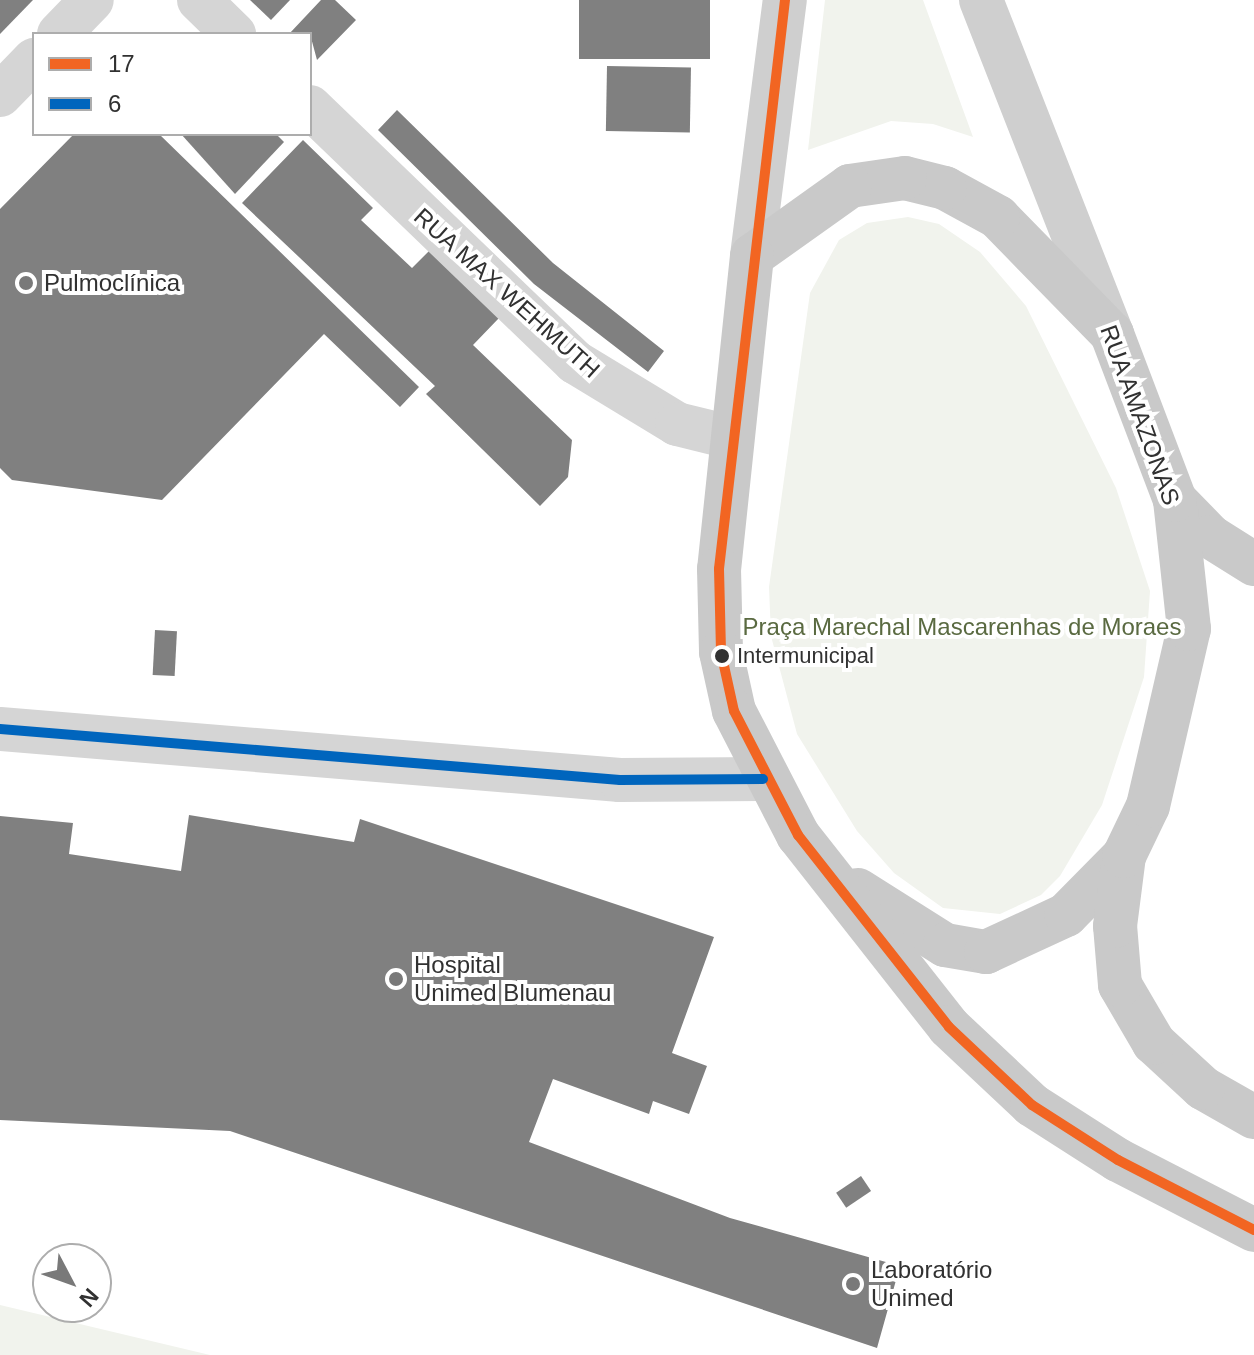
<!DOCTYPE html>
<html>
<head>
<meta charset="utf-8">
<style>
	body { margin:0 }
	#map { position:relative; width:1254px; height:1355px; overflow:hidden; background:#fff; font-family:Helvetica,sans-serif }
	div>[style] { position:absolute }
	.green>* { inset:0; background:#f1f3ed }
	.building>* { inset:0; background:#808080; transform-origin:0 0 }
	.street>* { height:44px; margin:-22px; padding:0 22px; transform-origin:22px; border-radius:22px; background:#d5d5d5 }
	.secondary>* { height:44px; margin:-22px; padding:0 22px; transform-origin:22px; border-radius:22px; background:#cfcfcf }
	.primary>* { height:44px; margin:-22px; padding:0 22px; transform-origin:22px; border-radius:22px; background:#c9c9c9 }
	.bus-1>* { height:10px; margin:-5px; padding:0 5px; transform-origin:5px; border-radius:5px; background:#f26522 }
	.bus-2>* { height:10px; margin:-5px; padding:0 5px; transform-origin:5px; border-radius:5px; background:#0065bd }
	.dots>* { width:22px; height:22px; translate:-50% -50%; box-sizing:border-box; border:4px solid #fff; border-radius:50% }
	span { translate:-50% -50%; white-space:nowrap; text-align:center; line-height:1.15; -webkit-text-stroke:8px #fff; paint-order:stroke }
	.bus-label { font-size:22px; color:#313131 }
	.left { translate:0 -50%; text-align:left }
	.poi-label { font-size:24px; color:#313131 }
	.street-label { font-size:24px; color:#313131 }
	.park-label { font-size:24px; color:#5a6a41 }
	.legend { position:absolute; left:32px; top:32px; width:280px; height:104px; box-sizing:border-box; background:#fff; border:2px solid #adadad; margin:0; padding:10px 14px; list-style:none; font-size:24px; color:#313131 }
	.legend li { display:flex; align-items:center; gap:16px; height:40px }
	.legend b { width:40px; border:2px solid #adadad }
	.north { position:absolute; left:32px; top:1243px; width:80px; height:80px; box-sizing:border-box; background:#fff; border:2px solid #adadad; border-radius:50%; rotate:131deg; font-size:22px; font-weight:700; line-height:32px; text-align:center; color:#313131 }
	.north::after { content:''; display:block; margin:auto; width:28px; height:36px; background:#797979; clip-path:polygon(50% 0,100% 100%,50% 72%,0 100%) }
</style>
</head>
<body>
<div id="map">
	<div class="green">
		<div style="clip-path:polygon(825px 0,923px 0,973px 137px,933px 124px,891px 121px,808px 150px)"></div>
		<div style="clip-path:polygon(908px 217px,939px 224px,980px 252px,1026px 306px,1116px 488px,1150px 591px,1144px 677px,1102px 805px,1060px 876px,1041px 895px,1000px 914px,943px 908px,894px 873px,857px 831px,797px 734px,771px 636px,769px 587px,810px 293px,839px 240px,867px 223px)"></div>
		<div style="clip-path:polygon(0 1305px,210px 1355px,0 1355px)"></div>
	</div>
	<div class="building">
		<div style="clip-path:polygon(0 0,33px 0,0 34px)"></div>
		<div style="clip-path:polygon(250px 0,290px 0,271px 20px)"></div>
		<div style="clip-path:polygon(321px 0,335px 0,356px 20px,317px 60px,310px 34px,289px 34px)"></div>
		<div style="left:579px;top:0;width:131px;height:59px"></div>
		<div style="left:607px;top:66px;width:84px;height:65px;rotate:1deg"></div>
		<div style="clip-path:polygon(397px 110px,553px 263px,664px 351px,648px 372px,534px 284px,378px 130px)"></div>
		<div style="clip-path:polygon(74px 134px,159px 134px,419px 387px,400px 407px,324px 334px,162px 500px,12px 480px,0 468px,0 209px)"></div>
		<div style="clip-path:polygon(181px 134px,276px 134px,284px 142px,235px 194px)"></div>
		<div style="clip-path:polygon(303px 140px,373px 208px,361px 220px,412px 268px,429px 251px,499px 318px,473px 345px,572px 440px,568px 477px,540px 506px,426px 394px,435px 386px,242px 203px)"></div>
		<div style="left:155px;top:630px;width:22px;height:45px;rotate:3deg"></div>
		<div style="clip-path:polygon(189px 815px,354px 842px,360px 819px,714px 937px,672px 1053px,707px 1066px,689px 1114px,653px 1101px,649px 1114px,553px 1079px,529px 1142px,730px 1218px,900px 1266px,877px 1348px,230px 1131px,0 1120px,0 816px,73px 823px,69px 854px,181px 871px)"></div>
		<div style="left:861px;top:1176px;width:18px;height:30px;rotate:56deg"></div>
	</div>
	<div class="street">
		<div style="left:199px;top:0;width:49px;rotate:44.2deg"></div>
		<div style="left:59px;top:34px;width:47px;rotate:-45.9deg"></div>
		<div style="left:0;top:95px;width:49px;rotate:-45.8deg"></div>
		<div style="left:310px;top:107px;width:368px;rotate:43.9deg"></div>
		<div style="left:575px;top:362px;width:119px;rotate:31.3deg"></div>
		<div style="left:677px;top:424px;width:55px;rotate:13.8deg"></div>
		<div style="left:0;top:729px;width:622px;rotate:4.7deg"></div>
		<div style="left:620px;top:780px;width:143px;rotate:-0.4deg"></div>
	</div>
	<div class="secondary">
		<div style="left:981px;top:0;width:359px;rotate:68.6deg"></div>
		<div style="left:752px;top:256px;width:258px;rotate:-82.7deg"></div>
	</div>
	<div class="primary">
		<div style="left:1175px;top:500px;width:52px;rotate:45.8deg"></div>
		<div style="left:1211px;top:537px;width:51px;rotate:32.1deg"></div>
		<div style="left:858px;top:890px;width:103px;rotate:32.3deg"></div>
		<div style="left:945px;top:945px;width:42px;rotate:9.7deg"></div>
		<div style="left:986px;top:952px;width:88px;rotate:-24.8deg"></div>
		<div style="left:1066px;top:915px;width:83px;rotate:-45.5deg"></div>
		<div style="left:1254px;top:1117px;width:59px;rotate:-150.4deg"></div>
		<div style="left:1203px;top:1088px;width:67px;rotate:-137.4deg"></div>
		<div style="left:1154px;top:1043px;width:67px;rotate:-120.4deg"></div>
		<div style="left:1120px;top:985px;width:59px;rotate:-94.8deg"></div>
		<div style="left:1115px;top:926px;width:71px;rotate:-82.7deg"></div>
		<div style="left:1124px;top:856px;width:55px;rotate:-64.4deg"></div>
		<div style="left:1148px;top:806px;width:182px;rotate:-77deg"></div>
		<div style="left:1189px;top:629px;width:130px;rotate:-96.2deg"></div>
		<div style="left:1175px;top:500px;width:178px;rotate:-110.8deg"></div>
		<div style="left:1112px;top:334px;width:163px;rotate:-134.3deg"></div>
		<div style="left:998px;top:217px;width:60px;rotate:-151.3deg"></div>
		<div style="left:945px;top:188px;width:41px;rotate:-166deg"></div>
		<div style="left:905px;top:178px;width:56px;rotate:171.7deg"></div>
		<div style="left:850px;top:186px;width:120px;rotate:144.5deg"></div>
		<div style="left:752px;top:256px;width:315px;rotate:96deg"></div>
		<div style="left:719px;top:569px;width:83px;rotate:88.6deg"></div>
		<div style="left:721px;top:652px;width:60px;rotate:77.6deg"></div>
		<div style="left:734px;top:711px;width:140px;rotate:62.7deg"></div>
		<div style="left:798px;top:835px;width:244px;rotate:51.8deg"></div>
		<div style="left:949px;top:1027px;width:114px;rotate:43.2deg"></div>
		<div style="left:1032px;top:1105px;width:102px;rotate:32.6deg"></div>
		<div style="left:1118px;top:1160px;width:153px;rotate:27.2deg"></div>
	</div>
	<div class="bus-1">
		<div style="left:785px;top:0;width:573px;rotate:96.62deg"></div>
		<div style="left:719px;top:569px;width:83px;rotate:88.6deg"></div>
		<div style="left:721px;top:652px;width:60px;rotate:77.6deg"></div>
		<div style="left:734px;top:711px;width:140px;rotate:62.7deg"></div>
		<div style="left:798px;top:835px;width:244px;rotate:51.8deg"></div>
		<div style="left:949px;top:1027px;width:114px;rotate:43.2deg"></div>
		<div style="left:1032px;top:1105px;width:102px;rotate:32.6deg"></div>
		<div style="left:1118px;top:1160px;width:153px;rotate:27.2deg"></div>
	</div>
	<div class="bus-2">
		<div style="left:0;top:729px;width:622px;rotate:4.7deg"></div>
		<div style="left:620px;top:780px;width:143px;rotate:-0.4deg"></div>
	</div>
	<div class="dots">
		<div style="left:26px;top:283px;background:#797979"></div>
		<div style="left:722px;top:656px;background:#313131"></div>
		<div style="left:396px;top:979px;background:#797979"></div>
		<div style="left:853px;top:1284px;background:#797979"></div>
	</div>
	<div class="bus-label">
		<span class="left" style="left:737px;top:656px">Intermunicipal</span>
	</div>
	<div class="poi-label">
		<span class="left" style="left:44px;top:283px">Pulmoclínica</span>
		<span class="left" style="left:414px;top:979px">Hospital<br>Unimed Blumenau</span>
		<span class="left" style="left:871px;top:1284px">Laboratório<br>Unimed</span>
	</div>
	<div class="street-label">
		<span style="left:507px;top:293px;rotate:42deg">RUA MAX WEHMUTH</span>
		<span style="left:1140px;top:415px;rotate:70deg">RUA AMAZONAS</span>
	</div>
	<div class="park-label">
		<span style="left:962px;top:627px">Praça Marechal Mascarenhas de Moraes</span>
	</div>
	<ul class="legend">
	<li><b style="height:10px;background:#f26522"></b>17</li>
	<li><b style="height:10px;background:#0065bd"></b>6</li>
	</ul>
	<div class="north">N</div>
</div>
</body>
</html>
